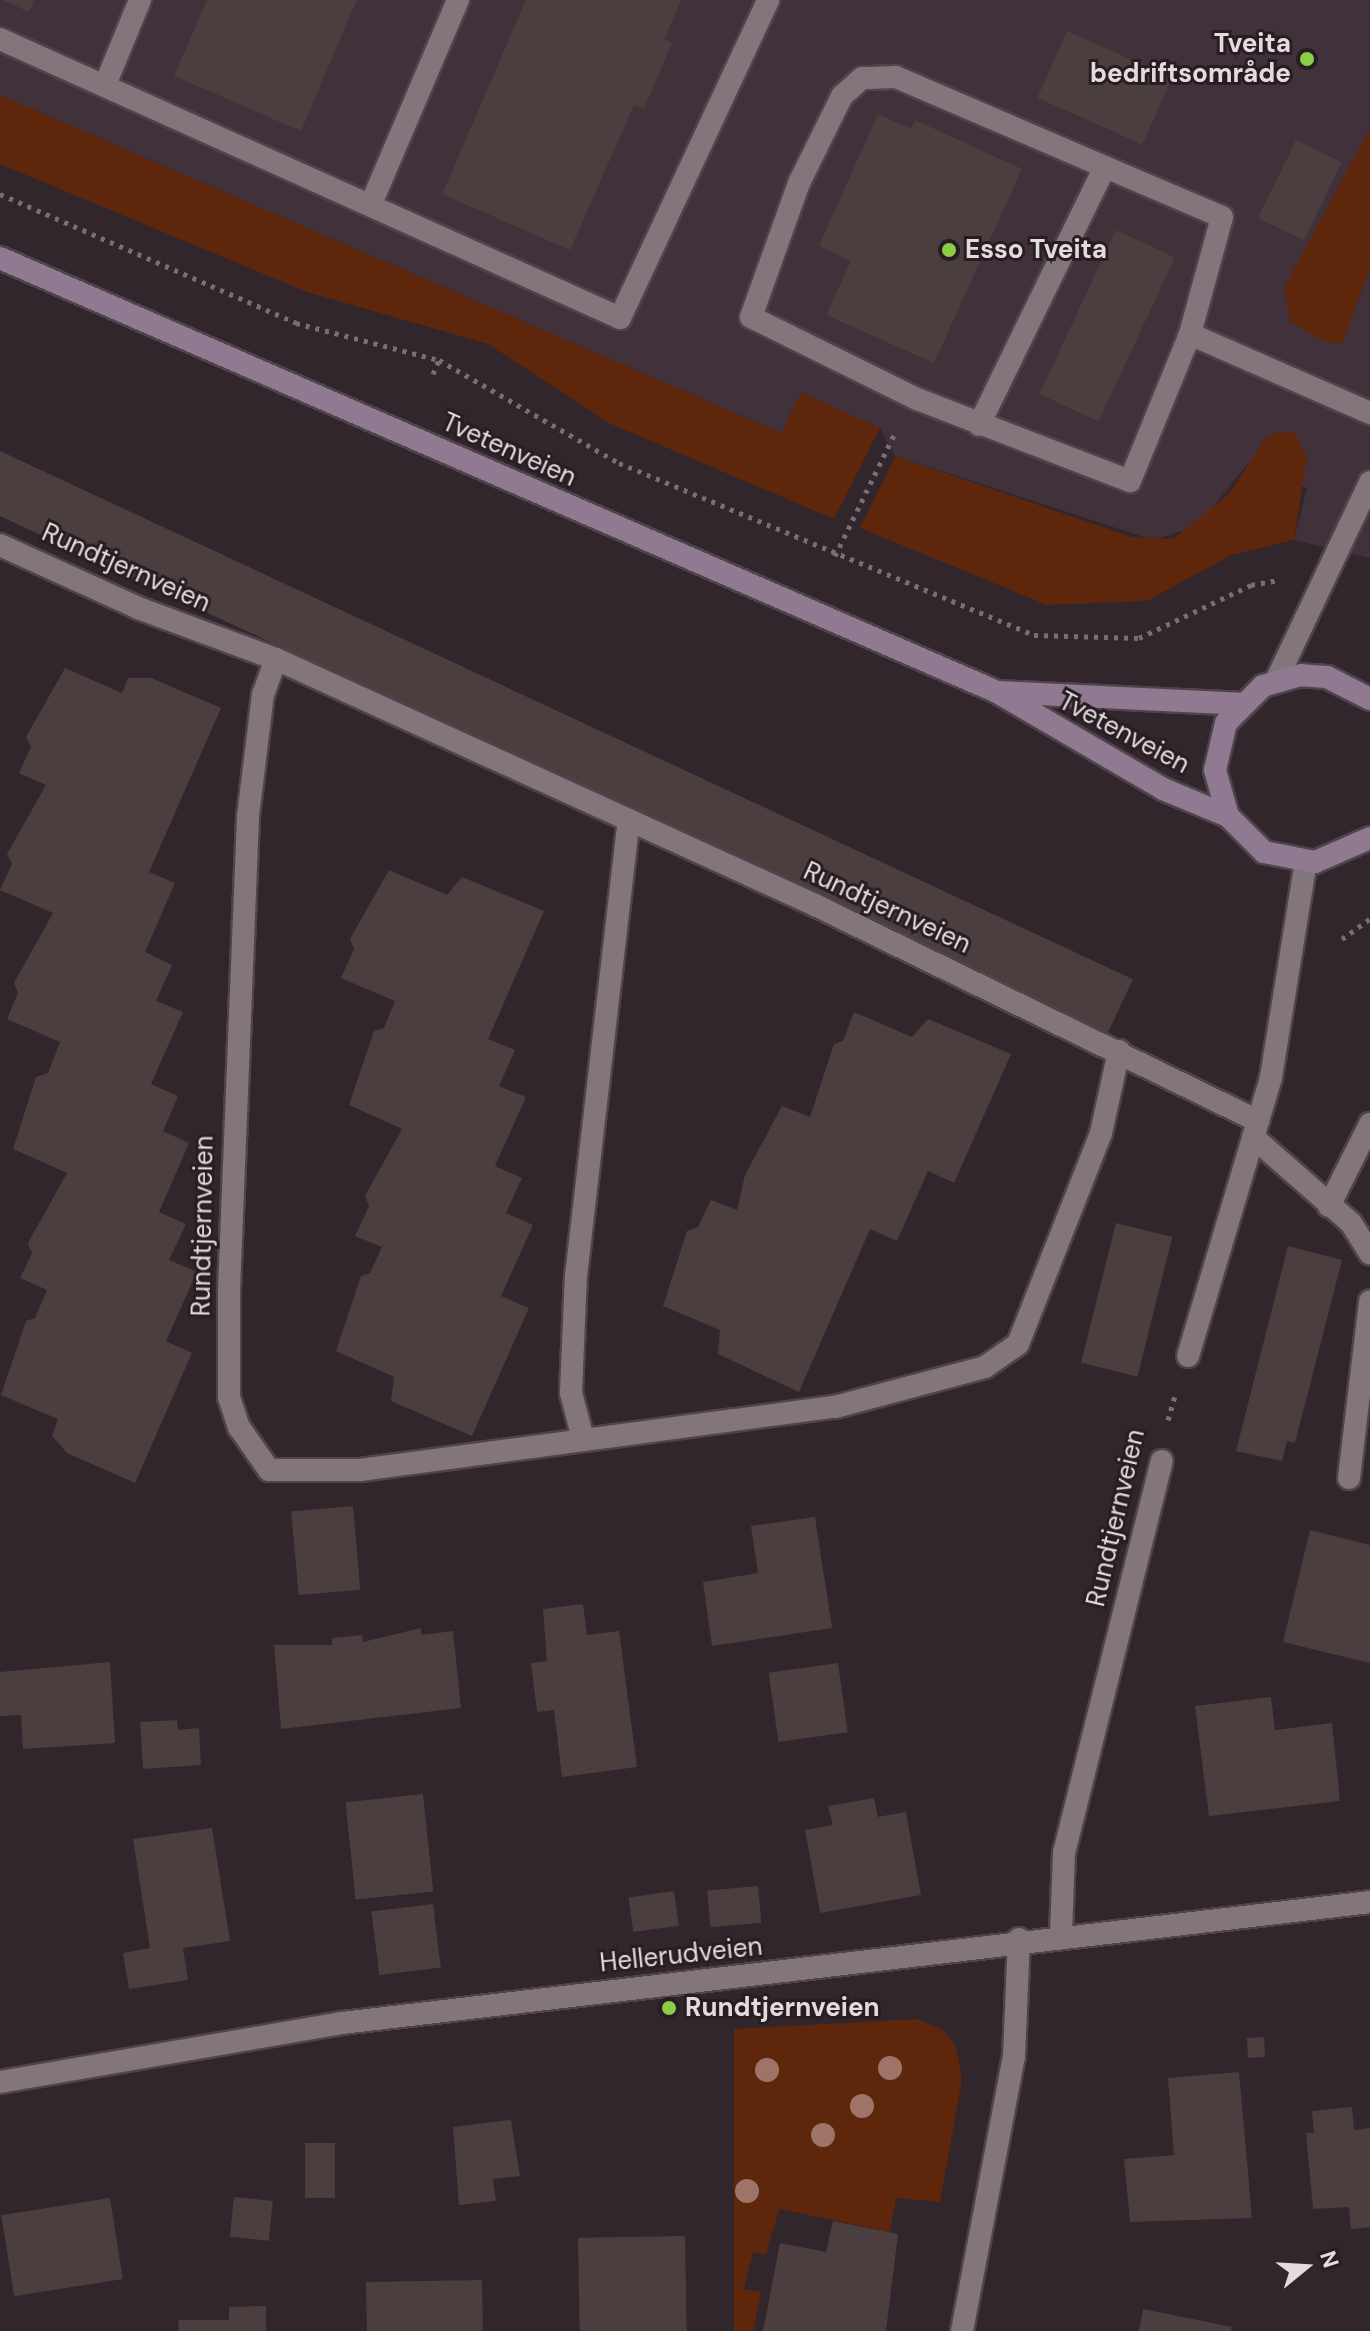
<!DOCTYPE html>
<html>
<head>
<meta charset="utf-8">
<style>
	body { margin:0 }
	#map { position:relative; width:1370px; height:2331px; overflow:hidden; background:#31262c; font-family:"DM Sans",sans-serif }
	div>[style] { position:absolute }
	.built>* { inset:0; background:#41313a }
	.green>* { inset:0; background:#5e260b }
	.building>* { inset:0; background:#4b3e3e; transform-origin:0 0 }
	.path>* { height:5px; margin-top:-2.5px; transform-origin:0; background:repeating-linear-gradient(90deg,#786f74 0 4px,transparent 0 10px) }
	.roads { filter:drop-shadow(2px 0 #4e444a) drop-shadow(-2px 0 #4e444a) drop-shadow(0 2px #4e444a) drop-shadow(0 -2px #4e444a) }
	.service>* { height:22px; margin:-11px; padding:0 11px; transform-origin:11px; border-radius:11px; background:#82757c }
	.minor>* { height:22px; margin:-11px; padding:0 11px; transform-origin:11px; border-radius:11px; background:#82757c }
	.secondary>* { height:22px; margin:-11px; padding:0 11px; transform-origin:11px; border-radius:11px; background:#907a92 }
	.trees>* { width:24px; height:24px; margin:-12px; border-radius:50%; background:#9d7467 }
	.dots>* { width:22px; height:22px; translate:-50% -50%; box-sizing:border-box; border:4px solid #271d22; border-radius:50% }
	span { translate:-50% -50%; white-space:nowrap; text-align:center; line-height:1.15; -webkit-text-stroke:6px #271d22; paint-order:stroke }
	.poi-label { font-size:26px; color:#e3dcdf; font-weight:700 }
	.right { translate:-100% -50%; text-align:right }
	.left { translate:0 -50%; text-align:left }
	.street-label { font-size:26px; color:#e3dcdf }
	.north { position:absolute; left:1266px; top:2227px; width:80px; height:80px; -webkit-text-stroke:6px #271d22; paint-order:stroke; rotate:72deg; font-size:22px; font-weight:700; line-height:32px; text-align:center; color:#e3dcdf }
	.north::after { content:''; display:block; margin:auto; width:28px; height:36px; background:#e3dcdf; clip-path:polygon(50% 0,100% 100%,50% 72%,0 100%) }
</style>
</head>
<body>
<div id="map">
	<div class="built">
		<div style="clip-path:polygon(0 0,1370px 0,1370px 558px,1294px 540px,1307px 488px,1248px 463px,1198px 526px,1153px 540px,895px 456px,880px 428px,801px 393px,781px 433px,0 95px)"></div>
	</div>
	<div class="green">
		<div style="clip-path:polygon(0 95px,781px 433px,801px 392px,880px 428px,834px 519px,609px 423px,488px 344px,307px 292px,0 164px)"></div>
		<div style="clip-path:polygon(1370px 128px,1370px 268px,1342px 344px,1322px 341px,1290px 321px,1284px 288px)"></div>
		<div style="clip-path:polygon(1279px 431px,1294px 433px,1307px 456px,1294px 540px,1231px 555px,1147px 601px,1047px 605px,860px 528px,895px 456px,1132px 537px,1173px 539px,1229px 494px,1265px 439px)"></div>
		<div style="clip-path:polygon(917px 2019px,943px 2030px,956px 2047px,962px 2079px,940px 2202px,896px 2198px,890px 2232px,779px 2209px,766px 2255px,753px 2252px,744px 2289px,761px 2292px,753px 2331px,734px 2331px,734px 2029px)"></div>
	</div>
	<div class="building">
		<div style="clip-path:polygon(2px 0,34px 0,29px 12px)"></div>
		<div style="clip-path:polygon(207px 0,357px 0,301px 131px,174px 76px)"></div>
		<div style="clip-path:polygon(526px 0,681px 0,664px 39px,672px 43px,644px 109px,634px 105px,570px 250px,442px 194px)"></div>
		<div style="left:1067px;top:31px;width:115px;height:73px;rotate:24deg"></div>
		<div style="clip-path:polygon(878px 114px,911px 129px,915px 120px,1022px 169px,934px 363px,826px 315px,851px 261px,819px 246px)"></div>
		<div style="left:1296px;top:140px;width:51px;height:87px;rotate:26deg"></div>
		<div style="left:1116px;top:230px;width:65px;height:181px;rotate:25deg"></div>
		<div style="left:0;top:451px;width:1250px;height:59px;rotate:25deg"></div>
		<div style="clip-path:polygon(65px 668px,122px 693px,128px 678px,151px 678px,221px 708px,149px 872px,175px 883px,145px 952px,172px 965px,156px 1001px,183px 1012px,151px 1084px,178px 1096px,163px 1131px,189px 1143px,159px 1212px,186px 1224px,169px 1260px,197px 1272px,166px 1341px,192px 1353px,135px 1483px,67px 1453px,52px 1436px,58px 1419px,1px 1395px,26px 1321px,35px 1318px,47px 1290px,20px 1278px,32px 1253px,28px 1243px,67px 1173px,13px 1149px,36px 1077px,48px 1073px,60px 1042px,7px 1019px,18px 993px,14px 983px,53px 913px,0 890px,12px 864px,7px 854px,46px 785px,19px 773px,31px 747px,26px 737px)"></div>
		<div style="clip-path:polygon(389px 870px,447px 895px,462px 877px,544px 911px,488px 1039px,515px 1050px,499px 1086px,526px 1097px,495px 1166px,522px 1178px,506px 1213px,533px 1225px,501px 1296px,529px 1308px,472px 1436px,391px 1401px,394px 1377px,336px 1351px,361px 1276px,370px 1273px,382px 1247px,355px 1236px,369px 1206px,365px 1196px,402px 1129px,349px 1105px,374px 1031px,384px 1028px,395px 1001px,341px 978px,354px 949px,350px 939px)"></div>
		<div style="clip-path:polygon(854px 1012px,912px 1037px,928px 1019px,1011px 1054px,954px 1183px,928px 1171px,897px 1241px,870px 1229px,799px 1392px,718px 1354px,720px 1330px,663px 1306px,687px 1231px,698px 1227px,711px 1200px,737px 1210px,745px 1175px,782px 1106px,810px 1117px,834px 1044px,843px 1041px)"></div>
		<div style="left:1116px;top:1223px;width:58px;height:144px;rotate:14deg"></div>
		<div style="clip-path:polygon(1288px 1246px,1342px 1260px,1295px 1443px,1287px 1441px,1282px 1461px,1236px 1451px)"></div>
		<div style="left:353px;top:1506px;width:84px;height:62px;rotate:85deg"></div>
		<div style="clip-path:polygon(815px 1517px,832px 1628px,712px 1646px,703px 1582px,758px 1573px,751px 1526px)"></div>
		<div style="clip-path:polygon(1310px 1530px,1370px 1545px,1370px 1663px,1283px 1642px)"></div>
		<div style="clip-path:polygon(583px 1604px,587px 1635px,619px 1631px,637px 1767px,562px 1777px,554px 1710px,537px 1712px,531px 1663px,547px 1661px,543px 1609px)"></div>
		<div style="clip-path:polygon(421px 1628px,421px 1635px,453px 1631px,461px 1708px,281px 1729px,274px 1645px,332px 1645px,332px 1638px,362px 1635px,363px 1642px)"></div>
		<div style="clip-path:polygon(110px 1662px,115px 1743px,23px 1749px,21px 1715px,0 1716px,0 1672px)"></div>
		<div style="left:838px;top:1663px;width:70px;height:70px;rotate:82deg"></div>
		<div style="clip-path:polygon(1271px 1697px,1275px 1730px,1332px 1723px,1340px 1801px,1209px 1816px,1195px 1706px)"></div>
		<div style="clip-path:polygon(177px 1720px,178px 1730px,199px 1728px,201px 1765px,143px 1769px,140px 1722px)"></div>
		<div style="left:423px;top:1794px;width:98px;height:78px;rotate:84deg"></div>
		<div style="clip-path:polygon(874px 1798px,878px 1817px,906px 1812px,921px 1895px,820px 1913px,805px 1830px,833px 1825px,828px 1806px)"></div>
		<div style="clip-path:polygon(212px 1828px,230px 1941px,183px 1948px,188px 1980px,129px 1989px,123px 1953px,150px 1948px,133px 1839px)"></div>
		<div style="left:758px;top:1886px;width:37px;height:51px;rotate:85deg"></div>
		<div style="left:674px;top:1891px;width:35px;height:46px;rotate:82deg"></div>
		<div style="left:433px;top:1904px;width:64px;height:62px;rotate:83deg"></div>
		<div style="left:1264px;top:2037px;width:20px;height:17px;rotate:87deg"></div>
		<div style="clip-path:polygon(1239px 2072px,1252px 2218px,1130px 2222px,1124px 2159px,1174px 2155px,1168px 2078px)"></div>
		<div style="clip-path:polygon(1352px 2107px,1354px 2130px,1370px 2128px,1370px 2227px,1351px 2229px,1349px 2207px,1313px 2209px,1306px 2133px,1314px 2133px,1312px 2111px)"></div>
		<div style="clip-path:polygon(511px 2120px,520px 2176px,493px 2179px,496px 2201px,459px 2205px,453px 2127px)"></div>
		<div style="left:305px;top:2143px;width:30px;height:55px"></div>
		<div style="left:234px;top:2197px;width:39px;height:40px;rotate:6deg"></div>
		<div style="left:110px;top:2198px;width:82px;height:110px;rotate:81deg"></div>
		<div style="clip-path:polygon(833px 2221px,898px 2234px,886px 2331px,763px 2331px,780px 2243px,826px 2252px)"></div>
		<div style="left:685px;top:2236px;width:95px;height:107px;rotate:89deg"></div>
		<div style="left:482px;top:2280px;width:51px;height:116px;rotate:89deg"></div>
		<div style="clip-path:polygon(266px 2306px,266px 2331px,179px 2331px,178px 2320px,229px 2320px,229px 2307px)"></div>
		<div style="clip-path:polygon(1143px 2309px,1232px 2327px,1231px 2331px,1139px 2331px)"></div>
	</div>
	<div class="path">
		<div style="left:0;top:194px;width:323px;rotate:23.5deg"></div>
		<div style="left:296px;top:323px;width:148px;rotate:14.5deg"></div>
		<div style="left:439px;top:360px;width:207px;rotate:29.8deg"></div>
		<div style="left:619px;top:463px;width:449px;rotate:22.5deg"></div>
		<div style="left:1034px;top:635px;width:105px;rotate:1.6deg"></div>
		<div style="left:1139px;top:638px;width:124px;rotate:-25.3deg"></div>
		<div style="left:1251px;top:585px;width:27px;rotate:-10deg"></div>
		<div style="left:433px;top:374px;width:15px;rotate:-67deg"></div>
		<div style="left:835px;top:556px;width:135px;rotate:-64deg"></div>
		<div style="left:1342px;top:939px;width:34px;rotate:-36deg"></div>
		<div style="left:1168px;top:1420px;width:26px;rotate:-74deg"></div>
	</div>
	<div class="roads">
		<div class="service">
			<div style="left:0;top:39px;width:680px;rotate:24.23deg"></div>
			<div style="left:620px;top:318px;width:351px;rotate:-65deg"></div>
			<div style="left:105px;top:85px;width:92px;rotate:-67.6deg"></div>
			<div style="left:1105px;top:167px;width:228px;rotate:-156.7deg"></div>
			<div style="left:896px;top:77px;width:34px;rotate:178deg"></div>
			<div style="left:862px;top:78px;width:27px;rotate:138deg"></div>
			<div style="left:842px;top:96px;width:97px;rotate:116.3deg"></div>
			<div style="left:799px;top:183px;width:142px;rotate:109.7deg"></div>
			<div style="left:751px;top:317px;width:185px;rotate:26.3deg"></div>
			<div style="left:917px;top:399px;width:228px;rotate:21.1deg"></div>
			<div style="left:1130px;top:481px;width:159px;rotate:-67.8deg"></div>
			<div style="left:371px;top:204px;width:222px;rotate:-66.9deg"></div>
			<div style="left:979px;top:425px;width:287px;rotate:-64deg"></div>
			<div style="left:1105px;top:167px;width:127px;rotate:23.1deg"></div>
			<div style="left:1222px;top:217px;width:121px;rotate:105.3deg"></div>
			<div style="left:1190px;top:334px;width:197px;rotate:23.7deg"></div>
			<div style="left:0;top:545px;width:152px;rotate:24.5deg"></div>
			<div style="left:138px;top:608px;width:147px;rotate:20.3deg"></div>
			<div style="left:276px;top:659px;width:592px;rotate:24.53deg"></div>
			<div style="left:815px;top:905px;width:493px;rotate:26deg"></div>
			<div style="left:276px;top:659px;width:37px;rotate:110deg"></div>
			<div style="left:263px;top:694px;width:124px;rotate:97deg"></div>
			<div style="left:248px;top:817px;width:476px;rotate:92.3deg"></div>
			<div style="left:229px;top:1293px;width:104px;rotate:90deg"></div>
			<div style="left:229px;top:1397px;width:32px;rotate:72deg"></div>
			<div style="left:239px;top:1427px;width:52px;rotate:55.1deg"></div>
			<div style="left:269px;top:1470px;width:91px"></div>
			<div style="left:360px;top:1470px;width:479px;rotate:-7.6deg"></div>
			<div style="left:835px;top:1407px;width:155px;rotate:-14.9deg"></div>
			<div style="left:985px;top:1367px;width:40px;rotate:-34.9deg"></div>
			<div style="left:1018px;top:1344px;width:227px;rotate:-68.5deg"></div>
			<div style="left:1101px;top:1133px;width:84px;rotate:-77.6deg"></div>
			<div style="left:1276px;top:681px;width:220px;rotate:-64.7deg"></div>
			<div style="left:1253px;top:1137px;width:130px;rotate:41.3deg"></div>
			<div style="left:1351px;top:1223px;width:36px;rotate:58deg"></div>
			<div style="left:1329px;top:1206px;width:92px;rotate:-63.4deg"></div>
			<div style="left:583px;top:1439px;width:48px;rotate:-104.6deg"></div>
			<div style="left:571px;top:1393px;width:117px;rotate:-87.6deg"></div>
			<div style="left:576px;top:1276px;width:459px;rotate:-83.4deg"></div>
			<div style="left:1349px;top:1478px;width:178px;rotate:-83.2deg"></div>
			<div style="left:1061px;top:1934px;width:81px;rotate:-87.9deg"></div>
			<div style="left:1064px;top:1853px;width:404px;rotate:-76deg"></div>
		</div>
		<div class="minor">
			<div style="left:1188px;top:1356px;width:291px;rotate:-73.4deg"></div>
			<div style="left:1271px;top:1077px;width:218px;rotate:-80.8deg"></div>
			<div style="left:0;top:2082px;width:347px;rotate:-9.8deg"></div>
			<div style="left:342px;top:2023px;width:1035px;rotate:-6.71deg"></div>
			<div style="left:962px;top:2331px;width:279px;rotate:-79.3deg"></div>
			<div style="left:1014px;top:2057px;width:118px;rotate:-87.6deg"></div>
		</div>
		<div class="secondary">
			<div style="left:0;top:258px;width:1087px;rotate:23.52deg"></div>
			<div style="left:997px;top:692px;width:192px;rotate:30.3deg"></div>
			<div style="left:1163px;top:789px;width:70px;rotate:22.6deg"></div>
			<div style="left:998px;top:692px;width:242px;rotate:2.8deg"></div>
			<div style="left:1370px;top:699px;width:48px;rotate:-152.9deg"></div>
			<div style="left:1327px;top:677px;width:26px;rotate:-176deg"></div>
			<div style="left:1301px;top:675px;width:40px;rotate:164deg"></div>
			<div style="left:1263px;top:686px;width:52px;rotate:135deg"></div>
			<div style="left:1226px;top:723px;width:48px;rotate:103.2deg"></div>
			<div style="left:1215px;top:770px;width:48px;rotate:74.2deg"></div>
			<div style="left:1228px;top:816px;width:51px;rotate:45deg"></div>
			<div style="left:1264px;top:852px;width:52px;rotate:11.1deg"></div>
			<div style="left:1315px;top:862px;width:60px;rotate:-23.6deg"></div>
		</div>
	</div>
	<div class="trees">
		<div style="left:890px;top:2068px"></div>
		<div style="left:767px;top:2070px"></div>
		<div style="left:862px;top:2106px"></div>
		<div style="left:823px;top:2135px"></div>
		<div style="left:747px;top:2191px"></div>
	</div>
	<div class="dots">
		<div style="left:1307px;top:59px;background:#8ace47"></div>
		<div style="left:949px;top:250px;background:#8ace47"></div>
		<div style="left:669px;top:2008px;background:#8ace47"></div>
	</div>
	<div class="poi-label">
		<span class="right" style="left:1291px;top:59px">Tveita<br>bedriftsområde</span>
		<span class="left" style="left:965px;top:250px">Esso Tveita</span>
		<span class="left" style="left:685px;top:2008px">Rundtjernveien</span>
	</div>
	<div class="street-label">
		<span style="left:509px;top:450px;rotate:24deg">Tvetenveien</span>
		<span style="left:126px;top:568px;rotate:24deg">Rundtjernveien</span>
		<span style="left:1124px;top:733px;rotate:28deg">Tvetenveien</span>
		<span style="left:887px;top:908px;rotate:25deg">Rundtjernveien</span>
		<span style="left:203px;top:1226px;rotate:-89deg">Rundtjernveien</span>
		<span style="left:1116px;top:1518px;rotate:-77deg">Rundtjernveien</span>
		<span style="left:681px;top:1955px;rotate:-6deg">Hellerudveien</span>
	</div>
	<div class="north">N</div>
</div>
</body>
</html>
